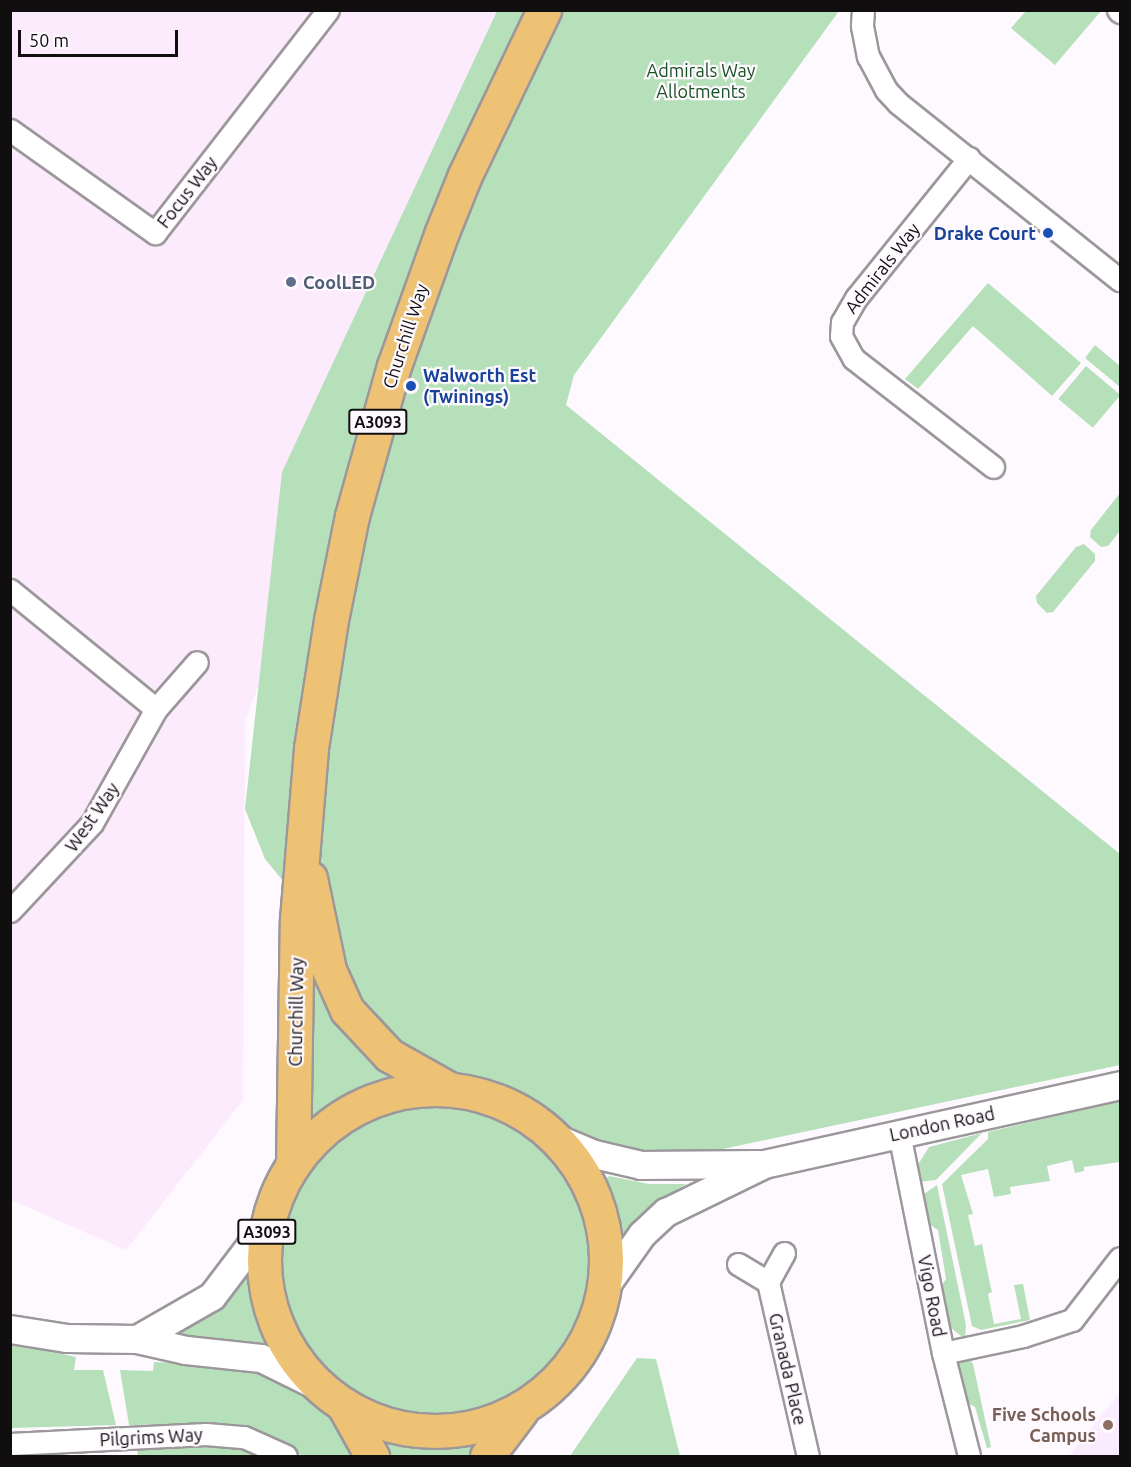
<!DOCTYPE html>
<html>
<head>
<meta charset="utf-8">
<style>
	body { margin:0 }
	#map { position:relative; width:1131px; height:1467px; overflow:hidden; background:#fef9fe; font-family:Ubuntu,sans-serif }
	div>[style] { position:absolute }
	.industrial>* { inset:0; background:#fcebfd }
	.education>* { inset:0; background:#faebfe }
	.green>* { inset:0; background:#b6e0ba; transform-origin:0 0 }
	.round { border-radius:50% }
	.roads { filter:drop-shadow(2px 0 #9c979b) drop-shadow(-2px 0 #9c979b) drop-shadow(0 2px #9c979b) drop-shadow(0 -2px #9c979b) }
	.minor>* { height:21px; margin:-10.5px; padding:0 10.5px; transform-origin:10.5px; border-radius:10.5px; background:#fff }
	.tertiary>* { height:27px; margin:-13.5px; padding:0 13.5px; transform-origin:13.5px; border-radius:13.5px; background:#fff }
	.primary>* { height:33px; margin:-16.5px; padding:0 16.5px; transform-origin:16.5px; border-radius:16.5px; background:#eec275 }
	.primary>.ring { margin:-16.5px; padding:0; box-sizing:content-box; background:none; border:33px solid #eec275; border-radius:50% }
	.dots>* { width:16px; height:16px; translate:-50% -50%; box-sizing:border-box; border:3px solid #fef9fe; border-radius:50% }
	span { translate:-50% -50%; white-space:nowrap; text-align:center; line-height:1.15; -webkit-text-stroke:4.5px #fef9fe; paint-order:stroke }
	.shield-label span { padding:2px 4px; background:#fef9fe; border:2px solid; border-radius:4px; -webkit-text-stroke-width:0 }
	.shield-label { font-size:16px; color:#100e0f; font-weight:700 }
	.park-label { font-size:18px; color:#185124 }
	.street-label { font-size:18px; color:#100e0f }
	.transit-label { font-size:18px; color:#164399; font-weight:700 }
	.right { translate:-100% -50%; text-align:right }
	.left { translate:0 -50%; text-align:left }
	.service-label { font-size:18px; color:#4e5e75; font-weight:700 }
	.education-label { font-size:18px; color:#785e54; font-weight:700 }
	.frame { position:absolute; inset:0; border:12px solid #100e0f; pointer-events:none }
	.scale { position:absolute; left:18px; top:30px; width:160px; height:27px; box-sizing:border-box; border:3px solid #100e0f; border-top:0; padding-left:8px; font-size:18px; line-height:21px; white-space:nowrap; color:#100e0f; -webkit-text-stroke:4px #fef9fe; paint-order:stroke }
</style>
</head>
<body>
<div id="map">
	<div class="industrial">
		<div style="clip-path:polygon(11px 11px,516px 11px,245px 721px,243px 1100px,126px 1250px,11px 1200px)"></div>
	</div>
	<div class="education">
		<div style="clip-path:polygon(1120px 1393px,1120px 1456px,1069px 1456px)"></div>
	</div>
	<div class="green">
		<div style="clip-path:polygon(497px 11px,839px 11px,574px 375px,566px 405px,1120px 854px,1120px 1065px,685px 1157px,655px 1158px,593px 1144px,565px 1123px,433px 1065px,399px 1044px,347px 987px,339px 949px,265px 859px,245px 809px,282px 472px)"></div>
		<div style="clip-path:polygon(1026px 11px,1026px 10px,1101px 11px,1055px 65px,1011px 28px)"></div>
		<div style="clip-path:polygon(988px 283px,1081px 363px,1052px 396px,973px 326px,918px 389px,905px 379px)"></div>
		<div style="clip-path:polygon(1095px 345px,1120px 366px,1120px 387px,1085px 358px)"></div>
		<div style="left:1086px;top:366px;width:45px;height:43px;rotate:40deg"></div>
		<div style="clip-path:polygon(1120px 493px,1120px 531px,1108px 546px,1101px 547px,1090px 537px,1091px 530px)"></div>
		<div style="clip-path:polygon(1084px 544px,1095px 554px,1095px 561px,1053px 612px,1047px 613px,1037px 603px,1036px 596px,1076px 547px)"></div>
		<div style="clip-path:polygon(307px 952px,396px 1076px,345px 1097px,309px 1123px)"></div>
		<div style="clip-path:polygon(1120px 1101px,1120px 1162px,1084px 1167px,1084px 1171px,1075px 1173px,1072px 1160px,1047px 1166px,1050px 1181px,1010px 1187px,1011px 1194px,994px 1197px,988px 1169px,961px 1175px,973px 1214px,968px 1215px,975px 1246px,982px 1244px,990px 1284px,992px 1292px,988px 1294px,994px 1324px,1021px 1319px,1014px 1285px,1023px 1284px,1030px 1320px,981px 1330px,972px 1326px,942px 1184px,988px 1139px,988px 1132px)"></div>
		<div class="round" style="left:280px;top:1103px;width:312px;height:312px"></div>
		<div style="clip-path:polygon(982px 1133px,936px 1180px,918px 1182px,919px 1163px,929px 1147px)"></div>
		<div style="clip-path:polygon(609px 1176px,649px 1184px,686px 1184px,660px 1201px,622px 1237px,604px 1180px)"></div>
		<div style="clip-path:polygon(937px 1185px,966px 1325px,965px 1339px,946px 1324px,938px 1291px,946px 1279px,938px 1230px,927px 1223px,921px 1196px)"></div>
		<div style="clip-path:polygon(251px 1273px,259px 1313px,271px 1347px,196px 1340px,171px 1333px,205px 1316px,246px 1274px)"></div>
		<div style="clip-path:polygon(11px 1343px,76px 1357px,74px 1370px,103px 1370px,116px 1425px,11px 1428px)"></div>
		<div style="clip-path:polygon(967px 1355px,973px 1364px,991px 1447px,987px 1448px,975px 1407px,964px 1401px,957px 1364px)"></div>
		<div style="clip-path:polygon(637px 1358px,656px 1359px,680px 1456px,570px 1456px)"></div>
		<div style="clip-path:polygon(154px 1362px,248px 1367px,314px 1398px,331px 1411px,361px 1456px,303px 1456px,258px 1430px,238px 1424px,129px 1425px,120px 1370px,153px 1371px)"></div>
		<div style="clip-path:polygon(381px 1435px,430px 1445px,481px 1442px,475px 1456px,384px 1456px)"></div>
		<div style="clip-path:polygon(227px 1444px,265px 1456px,138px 1456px,137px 1450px,167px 1448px,167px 1445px)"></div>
	</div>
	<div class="roads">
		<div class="minor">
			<div style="left:863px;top:10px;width:16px;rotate:94deg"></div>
			<div style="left:862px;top:26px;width:31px;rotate:79deg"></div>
			<div style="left:868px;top:56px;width:38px;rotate:62deg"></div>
			<div style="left:886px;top:90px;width:18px;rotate:47deg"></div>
			<div style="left:898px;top:103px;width:284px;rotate:38.6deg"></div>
			<div style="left:1118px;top:10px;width:3px;rotate:45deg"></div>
			<div style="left:10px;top:130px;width:178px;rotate:35.4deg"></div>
			<div style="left:155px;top:233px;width:282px;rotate:-52.2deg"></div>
			<div style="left:969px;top:158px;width:180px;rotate:128.9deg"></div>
			<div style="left:856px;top:298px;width:28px;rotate:120deg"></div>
			<div style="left:842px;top:322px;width:14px;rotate:94deg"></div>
			<div style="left:841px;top:336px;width:26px;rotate:61deg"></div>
			<div style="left:854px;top:359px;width:176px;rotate:37.8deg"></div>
			<div style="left:10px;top:590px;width:188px;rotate:39.2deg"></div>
			<div style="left:10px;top:911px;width:120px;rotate:-47deg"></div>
			<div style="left:92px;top:823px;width:131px;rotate:-60.7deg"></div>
			<div style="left:156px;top:709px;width:62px;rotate:-48.9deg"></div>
			<div style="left:899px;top:1133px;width:224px;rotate:78.7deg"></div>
			<div style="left:943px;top:1353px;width:106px;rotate:75.8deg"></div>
			<div style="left:784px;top:1253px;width:33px;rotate:119deg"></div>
			<div style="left:768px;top:1282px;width:179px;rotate:77.1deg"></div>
			<div style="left:738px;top:1264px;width:35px;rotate:31deg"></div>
			<div style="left:943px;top:1353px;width:82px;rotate:-12deg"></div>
			<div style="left:1023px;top:1336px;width:52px;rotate:-18.1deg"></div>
			<div style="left:1072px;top:1320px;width:78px;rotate:-52.3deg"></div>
			<div style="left:10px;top:1444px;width:196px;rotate:-2.9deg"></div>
			<div style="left:206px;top:1434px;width:38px;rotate:5deg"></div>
			<div style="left:244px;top:1437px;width:46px;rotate:24.3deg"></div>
		</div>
		<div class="tertiary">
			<div style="left:551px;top:1136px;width:47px;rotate:22.7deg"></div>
			<div style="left:594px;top:1154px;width:48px;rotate:13.2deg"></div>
			<div style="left:641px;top:1165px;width:117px;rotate:-0.5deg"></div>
			<div style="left:603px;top:1289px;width:67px;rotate:-54.7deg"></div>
			<div style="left:642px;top:1234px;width:33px;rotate:-43deg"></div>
			<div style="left:666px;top:1212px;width:109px;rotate:-26.1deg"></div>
			<div style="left:764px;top:1164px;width:365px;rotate:-12.5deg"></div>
			<div style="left:10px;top:1329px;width:58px;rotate:9deg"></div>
			<div style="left:67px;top:1338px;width:70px;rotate:0.8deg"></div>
			<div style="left:137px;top:1339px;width:50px;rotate:12.7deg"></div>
			<div style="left:186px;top:1350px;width:75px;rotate:6.1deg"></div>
			<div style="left:261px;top:1358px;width:66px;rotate:26.2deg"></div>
			<div style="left:137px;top:1339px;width:86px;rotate:-29.8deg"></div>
			<div style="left:212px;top:1296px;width:93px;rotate:-52.9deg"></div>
		</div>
		<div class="primary">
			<div style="left:310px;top:878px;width:94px;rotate:78.3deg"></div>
			<div style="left:329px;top:970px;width:44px;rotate:65.8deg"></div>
			<div style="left:347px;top:1010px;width:62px;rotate:47deg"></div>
			<div style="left:389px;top:1055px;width:69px;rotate:29.5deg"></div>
			<div class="ring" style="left:264px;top:1089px;width:309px;height:309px"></div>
			<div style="left:293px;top:1165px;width:246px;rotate:-89.1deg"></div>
			<div style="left:297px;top:919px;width:172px;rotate:-85.3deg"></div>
			<div style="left:311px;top:748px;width:130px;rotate:-81.1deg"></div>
			<div style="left:331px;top:620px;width:106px;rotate:-78.6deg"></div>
			<div style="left:352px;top:516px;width:156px;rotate:-74.4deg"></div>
			<div style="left:394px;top:366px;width:142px;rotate:-70.3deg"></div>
			<div style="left:442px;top:232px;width:61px;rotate:-68deg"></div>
			<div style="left:465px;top:175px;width:183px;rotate:-64.4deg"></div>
			<div style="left:343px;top:1404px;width:60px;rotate:60.9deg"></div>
			<div style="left:487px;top:1456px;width:56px;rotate:-52.9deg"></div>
		</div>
	</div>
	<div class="dots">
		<div style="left:1048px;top:233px;background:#1a4fb4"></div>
		<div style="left:291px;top:282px;background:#5c6f8a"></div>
		<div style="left:411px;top:386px;background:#1a4fb4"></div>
		<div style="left:1108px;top:1425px;background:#8d6e63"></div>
	</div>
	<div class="shield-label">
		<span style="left:378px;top:422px">A3093</span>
		<span style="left:267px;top:1232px">A3093</span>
	</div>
	<div class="park-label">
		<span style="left:701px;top:81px">Admirals Way<br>Allotments</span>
	</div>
	<div class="street-label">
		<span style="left:187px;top:192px;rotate:-52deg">Focus Way</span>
		<span style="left:882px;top:268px;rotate:-52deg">Admirals Way</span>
		<span style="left:405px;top:336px;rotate:-72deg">Churchill Way</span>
		<span style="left:92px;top:817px;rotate:-55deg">West Way</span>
		<span style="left:296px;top:1012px;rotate:-89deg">Churchill Way</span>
		<span style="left:942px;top:1124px;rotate:-12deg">London Road</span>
		<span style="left:932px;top:1296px;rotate:79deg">Vigo Road</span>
		<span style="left:788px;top:1369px;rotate:77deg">Granada Place</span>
		<span style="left:151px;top:1437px;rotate:-3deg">Pilgrims Way</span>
	</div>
	<div class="transit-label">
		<span class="right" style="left:1036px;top:233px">Drake Court</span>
		<span class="left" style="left:423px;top:386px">Walworth Est<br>(Twinings)</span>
	</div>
	<div class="service-label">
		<span class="left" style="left:303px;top:282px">CoolLED</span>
	</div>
	<div class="education-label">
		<span class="right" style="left:1096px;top:1425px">Five Schools<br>Campus</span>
	</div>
	<div class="frame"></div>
	<div class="scale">50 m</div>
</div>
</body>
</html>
